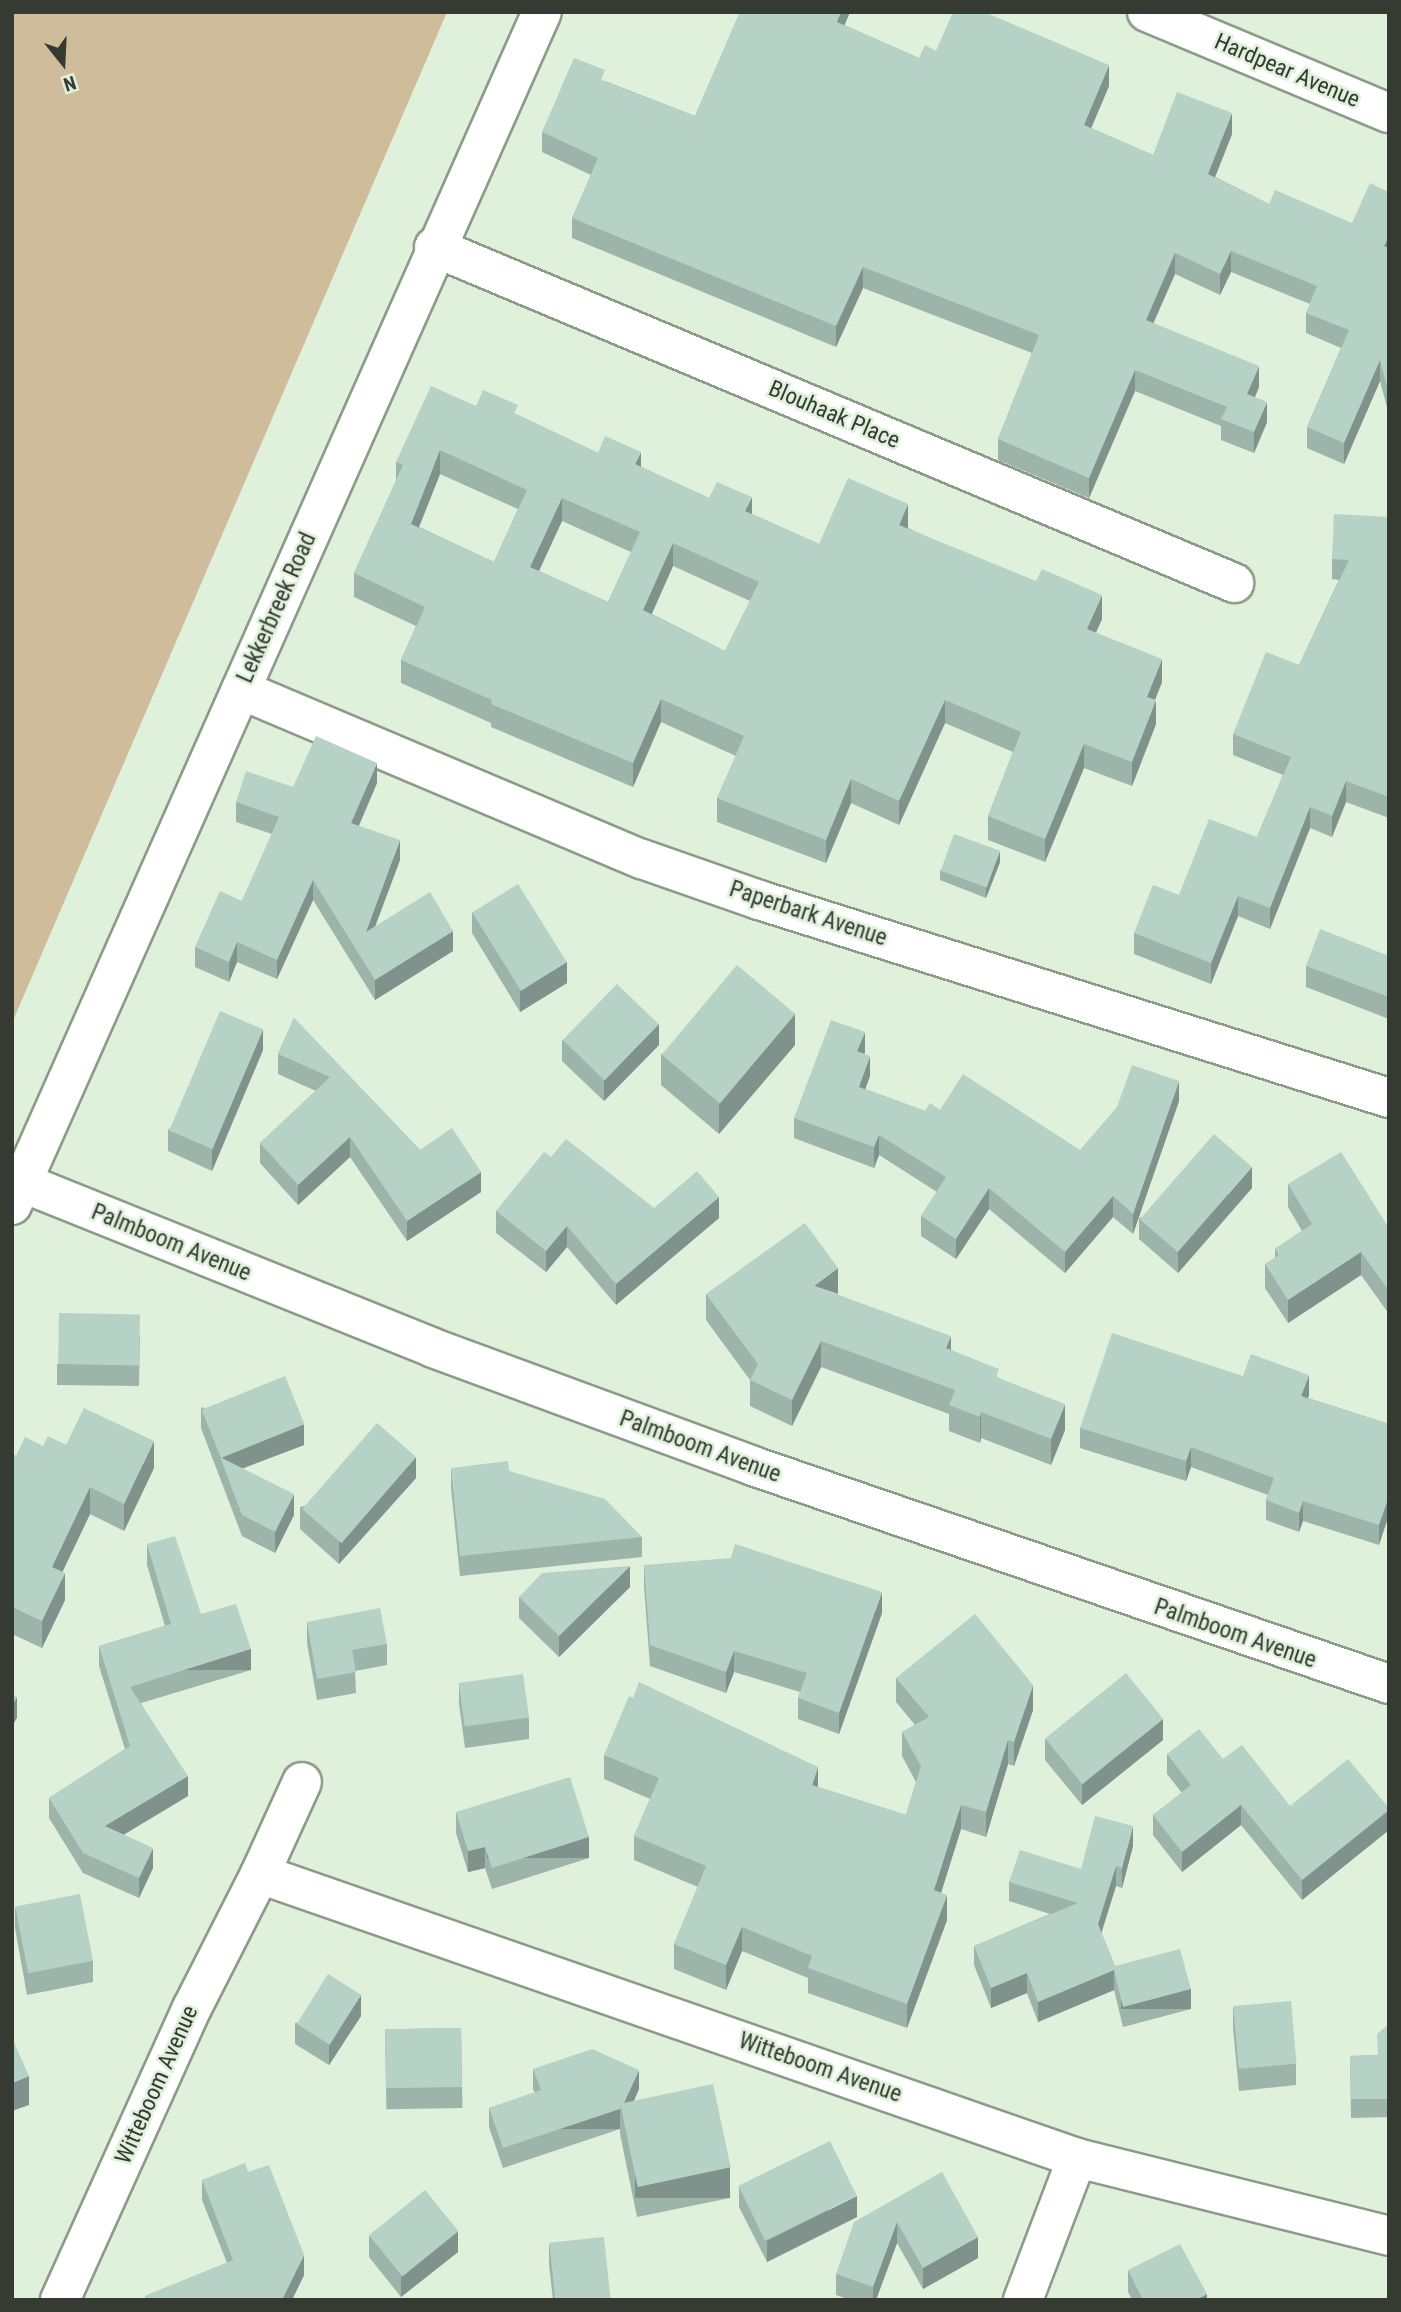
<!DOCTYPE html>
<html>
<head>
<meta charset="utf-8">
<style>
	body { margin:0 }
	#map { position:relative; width:1401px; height:2312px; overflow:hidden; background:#dff0db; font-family:"Roboto Condensed",sans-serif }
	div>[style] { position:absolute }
	.green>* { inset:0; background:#cebc9a }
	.roads { filter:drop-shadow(2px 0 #8c9b88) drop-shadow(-2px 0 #8c9b88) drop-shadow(0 2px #8c9b88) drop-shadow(0 -2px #8c9b88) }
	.minor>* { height:38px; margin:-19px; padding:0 19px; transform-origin:19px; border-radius:19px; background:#fff }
	.wall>* { inset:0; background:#9db4aa; transform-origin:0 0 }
	.shaded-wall>* { inset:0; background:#7f928b; transform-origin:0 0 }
	.building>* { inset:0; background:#b6d1c6; transform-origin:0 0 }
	span { translate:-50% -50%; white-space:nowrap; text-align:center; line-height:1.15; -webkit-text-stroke:5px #dff0db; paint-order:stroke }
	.street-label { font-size:23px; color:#353b33 }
	.frame { position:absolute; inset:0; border:14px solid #353b33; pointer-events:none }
	.north { position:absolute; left:28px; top:28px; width:70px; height:70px; -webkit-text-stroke:5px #dff0db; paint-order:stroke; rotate:162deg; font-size:19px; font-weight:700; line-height:28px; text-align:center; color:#353b33 }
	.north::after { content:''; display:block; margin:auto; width:24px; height:32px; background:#353b33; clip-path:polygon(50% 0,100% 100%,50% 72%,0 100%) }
</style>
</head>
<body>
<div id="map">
	<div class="green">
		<div style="clip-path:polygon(12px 12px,447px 12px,12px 1023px)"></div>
	</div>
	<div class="roads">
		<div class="minor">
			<div style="left:1147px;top:12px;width:262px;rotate:22.7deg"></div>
			<div style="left:434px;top:247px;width:868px;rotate:22.78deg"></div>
			<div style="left:241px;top:690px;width:435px;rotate:22.9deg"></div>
			<div style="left:642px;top:859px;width:124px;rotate:19.3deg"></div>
			<div style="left:759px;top:900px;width:660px;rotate:17.45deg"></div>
			<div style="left:21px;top:1182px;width:444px;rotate:21.9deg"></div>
			<div style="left:433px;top:1348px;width:341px;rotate:20.2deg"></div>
			<div style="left:753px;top:1466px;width:672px;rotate:18.92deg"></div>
			<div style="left:12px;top:1205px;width:1305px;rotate:-66.05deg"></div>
			<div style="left:260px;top:1874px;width:101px;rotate:-65.5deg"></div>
			<div style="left:60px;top:2300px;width:320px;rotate:-65.7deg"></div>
			<div style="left:192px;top:2008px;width:150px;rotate:-63.1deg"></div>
			<div style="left:260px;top:1874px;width:865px;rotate:19.17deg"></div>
			<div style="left:1077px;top:2158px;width:322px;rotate:14deg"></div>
			<div style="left:1023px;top:2300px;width:152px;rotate:-69.2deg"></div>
		</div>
	</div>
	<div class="wall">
		<div style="clip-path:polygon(740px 12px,850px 12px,844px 25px,919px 58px,936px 51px,1109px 86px,1091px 128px,1153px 155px,1232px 134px,1215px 177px,1269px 204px,1352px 223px,1389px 192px,1389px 415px,1380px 381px,1344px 464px,1307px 448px,1307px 427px,1341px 348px,1306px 333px,1306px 313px,1310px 304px,1231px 272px,1220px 295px,1175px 274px,1153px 323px,1259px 387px,1255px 397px,1267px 422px,1254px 453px,1221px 440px,1221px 426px,1135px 391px,1089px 498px,998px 460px,998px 439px,1032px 353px,863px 288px,836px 347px,572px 238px,572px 218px,591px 175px,542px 152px,542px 132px,605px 81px,695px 116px)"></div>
		<div style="clip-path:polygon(evenodd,476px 406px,518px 415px,598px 453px,641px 467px,709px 498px,752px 514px,819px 544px,908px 527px,908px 528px,1102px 619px,1095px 633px,1162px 682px,1155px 700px,1156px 724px,1132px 786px,1084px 768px,1045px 862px,988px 840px,988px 816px,1013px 752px,945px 723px,899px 825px,851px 803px,826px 863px,717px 822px,717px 798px,736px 756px,661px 722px,633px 787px,491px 727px,491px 723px,401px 683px,401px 660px,416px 626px,354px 597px,354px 573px,396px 481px,396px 462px,476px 406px,440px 474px,518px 509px,494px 562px,419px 527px,440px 474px,476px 406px,562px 521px,631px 552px,608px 602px,539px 571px,562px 521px,476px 406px,673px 566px,750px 601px,725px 651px,652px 614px,673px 566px)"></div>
		<div style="clip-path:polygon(1389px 517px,1389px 818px,1346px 802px,1332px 837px,1310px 828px,1270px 929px,1238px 916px,1211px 984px,1134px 954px,1134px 933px,1179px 895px,1257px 837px,1283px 775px,1233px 755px,1233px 734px,1299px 665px,1339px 580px,1332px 579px,1332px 559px)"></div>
		<div style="clip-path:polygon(377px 783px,359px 826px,400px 860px,375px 926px,453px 951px,375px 1000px,313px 900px,277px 979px,237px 962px,229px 982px,195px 967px,195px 947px,242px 901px,272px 834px,236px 822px,236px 802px,293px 787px)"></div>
		<div style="clip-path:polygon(1000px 862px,986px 898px,940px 880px,940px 870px)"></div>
		<div style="clip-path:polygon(472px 912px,567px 983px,520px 1012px,472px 933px)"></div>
		<div style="clip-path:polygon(1389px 956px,1389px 1019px,1306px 987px,1306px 966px)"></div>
		<div style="clip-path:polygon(294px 1018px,420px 1150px,481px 1192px,407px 1241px,350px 1157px,298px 1205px,260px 1163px,260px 1143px,316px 1091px,278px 1074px,278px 1054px)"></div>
		<div style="clip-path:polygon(562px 1040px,659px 1045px,604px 1101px,562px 1061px)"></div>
		<div style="clip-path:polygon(795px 1045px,719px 1134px,661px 1085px,661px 1054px)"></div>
		<div style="clip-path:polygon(263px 1050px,212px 1171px,168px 1151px,168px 1130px)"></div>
		<div style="clip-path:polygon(865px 1052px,864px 1054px,870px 1076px,865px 1089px,925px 1111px,940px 1110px,1080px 1150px,1179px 1101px,1133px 1234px,1113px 1217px,1065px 1273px,989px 1209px,956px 1259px,921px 1236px,921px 1216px,937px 1192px,879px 1155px,874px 1168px,794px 1138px,794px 1118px)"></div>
		<div style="clip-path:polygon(551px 1157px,654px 1208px,719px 1218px,616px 1305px,567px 1247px,546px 1272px,496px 1233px,496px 1211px)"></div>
		<div style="clip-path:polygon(1288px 1184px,1389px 1228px,1389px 1314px,1361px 1275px,1288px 1323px,1265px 1288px,1265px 1264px,1275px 1258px,1275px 1249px,1302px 1231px,1288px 1207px)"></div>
		<div style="clip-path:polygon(1252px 1188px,1178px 1273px,1139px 1239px,1139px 1218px)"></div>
		<div style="clip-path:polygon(706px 1294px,838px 1295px,951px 1350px,999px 1378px,1065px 1430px,1051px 1465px,981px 1438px,980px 1443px,949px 1431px,949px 1414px,821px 1367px,792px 1426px,750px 1406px,750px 1380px,706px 1320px)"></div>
		<div style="clip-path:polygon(140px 1336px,139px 1386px,57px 1385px,57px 1364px)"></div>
		<div style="clip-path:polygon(1243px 1376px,1309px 1395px,1308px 1398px,1389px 1424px,1379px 1545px,1303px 1521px,1299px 1532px,1266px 1520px,1266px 1500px,1268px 1495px,1191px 1467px,1186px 1481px,1080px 1448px,1080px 1428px)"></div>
		<div style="clip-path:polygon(201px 1407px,304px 1445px,242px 1469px,294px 1515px,275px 1553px,242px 1536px,201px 1428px)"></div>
		<div style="clip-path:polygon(66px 1445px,154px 1468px,124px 1531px,90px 1514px,62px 1572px,65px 1600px,42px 1648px,12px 1634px,12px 1454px,16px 1456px,43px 1446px)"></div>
		<div style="clip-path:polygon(451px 1468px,509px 1471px,642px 1537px,642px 1557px,460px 1576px,451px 1488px)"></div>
		<div style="clip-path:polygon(416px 1478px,339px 1564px,300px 1529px,300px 1507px)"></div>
		<div style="clip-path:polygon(147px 1544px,201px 1614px,251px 1670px,141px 1703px,188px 1796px,124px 1834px,153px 1868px,139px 1898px,83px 1873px,49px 1818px,49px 1798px,125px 1749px,99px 1666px,99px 1646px,165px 1626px,147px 1565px)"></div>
		<div style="clip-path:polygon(644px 1565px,882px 1613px,839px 1734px,798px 1719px,798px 1698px,800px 1692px,734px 1672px,726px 1693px,650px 1666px,644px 1586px)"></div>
		<div style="clip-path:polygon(630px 1587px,559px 1657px,519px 1618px,519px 1597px)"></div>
		<div style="clip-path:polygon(307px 1622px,387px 1644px,387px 1665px,355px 1671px,356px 1693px,317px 1700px,307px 1643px)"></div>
		<div style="clip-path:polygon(896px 1678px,1033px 1710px,1014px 1766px,1008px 1764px,986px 1837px,961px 1829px,941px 1893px,947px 1920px,907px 2028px,808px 1993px,808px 1978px,742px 1951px,726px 1990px,674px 1969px,674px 1944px,698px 1887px,634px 1860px,634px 1836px,650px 1799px,604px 1779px,604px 1755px,818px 1787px,906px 1815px,916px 1782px,902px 1756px,902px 1732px,915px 1725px,896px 1702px)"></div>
		<div style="clip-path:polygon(459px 1683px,529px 1718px,529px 1739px,465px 1748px,459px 1704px)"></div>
		<div style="clip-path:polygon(1045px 1739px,1163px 1740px,1082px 1805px,1045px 1760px)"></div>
		<div style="clip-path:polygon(1167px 1754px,1223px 1759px,1290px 1806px,1389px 1808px,1389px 1830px,1302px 1900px,1241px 1825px,1182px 1872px,1153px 1835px,1153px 1815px,1182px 1793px,1167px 1774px)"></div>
		<div style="clip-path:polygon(456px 1812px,589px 1858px,492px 1889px,485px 1868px,468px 1872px,456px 1833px)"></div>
		<div style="clip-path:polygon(1133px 1846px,1122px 1888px,1116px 1886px,1101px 1932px,1115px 1966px,1191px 2009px,1123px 2027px,1114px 1990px,1038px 2022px,1027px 1993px,991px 2008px,974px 1965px,974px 1946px,1050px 1914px,1009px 1901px,1009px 1882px,1081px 1869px)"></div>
		<div style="clip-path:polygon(15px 1907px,93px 1961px,93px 1982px,27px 1995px,15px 1928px)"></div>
		<div style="clip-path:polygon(1233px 2007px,1296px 2064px,1296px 2085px,1239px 2091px,1233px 2028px)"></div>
		<div style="clip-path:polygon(361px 2016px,329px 2065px,295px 2044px,295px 2023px)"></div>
		<div style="clip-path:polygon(1389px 2024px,1389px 2117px,1351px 2118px,1350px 2056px,1378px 2055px)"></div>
		<div style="left:461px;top:2028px;width:80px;height:76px;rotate:89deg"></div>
		<div style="clip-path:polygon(533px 2069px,639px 2089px,634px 2101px,730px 2198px,637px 2217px,620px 2134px,620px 2129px,503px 2168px,489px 2127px,489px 2108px,535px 2093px,533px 2089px)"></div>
		<div style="clip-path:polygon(248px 2172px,304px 2275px,292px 2300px,145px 2300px,145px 2296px,227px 2263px,202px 2200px,202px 2180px)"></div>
		<div style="clip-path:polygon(942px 2172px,978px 2258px,923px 2289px,897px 2243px,876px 2300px,850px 2300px,836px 2295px,836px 2274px)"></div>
		<div style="clip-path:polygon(739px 2186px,857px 2217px,767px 2262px,739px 2207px)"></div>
		<div style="clip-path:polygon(369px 2236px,458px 2252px,401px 2297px,369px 2257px)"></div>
		<div style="clip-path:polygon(549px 2244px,611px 2300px,553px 2300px,549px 2265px)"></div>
		<div style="clip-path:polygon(1128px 2270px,1207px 2300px,1132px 2300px,1128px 2292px)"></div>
	</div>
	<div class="shaded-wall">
		<div style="clip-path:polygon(841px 12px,850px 12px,837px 43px,837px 22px)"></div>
		<div style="clip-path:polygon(1109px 65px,1109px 86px,1084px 145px,1084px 125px)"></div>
		<div style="clip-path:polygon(1232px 113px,1232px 134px,1208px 195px,1208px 174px)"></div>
		<div style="clip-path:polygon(1389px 236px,1389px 256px,1384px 246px)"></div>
		<div style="clip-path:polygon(1231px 251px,1231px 272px,1220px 295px,1220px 274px)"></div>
		<div style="clip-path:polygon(1175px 253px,1175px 274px,1146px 340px,1146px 320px)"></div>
		<div style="clip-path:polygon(863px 267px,863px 288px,836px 347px,836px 326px)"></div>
		<div style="clip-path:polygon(1380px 360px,1380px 381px,1344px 464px,1344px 443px)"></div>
		<div style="clip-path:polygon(1259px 366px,1259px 387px,1247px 415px,1247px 394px)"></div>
		<div style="clip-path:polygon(1135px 370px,1135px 391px,1089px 498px,1089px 478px)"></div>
		<div style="clip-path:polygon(1267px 402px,1267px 422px,1254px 453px,1254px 432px)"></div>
		<div style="clip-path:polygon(440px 450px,440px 474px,411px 547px,411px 524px)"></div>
		<div style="clip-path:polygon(641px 452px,641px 476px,635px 464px)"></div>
		<div style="clip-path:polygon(752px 497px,752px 521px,745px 511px)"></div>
		<div style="clip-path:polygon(562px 498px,562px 521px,530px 590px,530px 567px)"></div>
		<div style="clip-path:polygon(908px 504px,908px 527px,899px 548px,899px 525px)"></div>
		<div style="clip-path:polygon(673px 543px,673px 566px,643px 633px,643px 610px)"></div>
		<div style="clip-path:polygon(1102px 595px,1102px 619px,1087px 653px,1087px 629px)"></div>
		<div style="clip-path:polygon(1162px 659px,1162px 682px,1147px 720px,1147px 697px)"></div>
		<div style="clip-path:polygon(661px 699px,661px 722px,633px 787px,633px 763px)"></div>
		<div style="clip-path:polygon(945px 700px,945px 723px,899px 825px,899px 801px)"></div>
		<div style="clip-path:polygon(1156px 700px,1156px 724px,1132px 786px,1132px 762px)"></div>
		<div style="clip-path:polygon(1084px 744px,1084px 768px,1045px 862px,1045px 839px)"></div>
		<div style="clip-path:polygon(377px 763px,377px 783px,351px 843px,351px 823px)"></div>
		<div style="clip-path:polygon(851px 779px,851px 803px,826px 863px,826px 840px)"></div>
		<div style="clip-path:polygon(1346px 781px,1346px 802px,1332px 837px,1332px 816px)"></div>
		<div style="clip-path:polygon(1310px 807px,1310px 828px,1270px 929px,1270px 908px)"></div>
		<div style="clip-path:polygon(400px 840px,400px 860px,366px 951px,366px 932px)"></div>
		<div style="clip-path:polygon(1000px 851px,1000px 862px,986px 898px,986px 887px)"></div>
		<div style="clip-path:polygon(313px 880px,313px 900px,277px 979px,277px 960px)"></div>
		<div style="clip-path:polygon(1238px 896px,1238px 916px,1211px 984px,1211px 963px)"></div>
		<div style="clip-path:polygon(453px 931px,453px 951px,375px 1000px,375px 980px)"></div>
		<div style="clip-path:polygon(237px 942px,237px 962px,229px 982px,229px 962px)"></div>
		<div style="clip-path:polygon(567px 962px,567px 983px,520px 1012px,520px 991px)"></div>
		<div style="clip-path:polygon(795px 1014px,795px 1045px,719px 1134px,719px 1104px)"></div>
		<div style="clip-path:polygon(659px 1024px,659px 1045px,604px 1101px,604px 1080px)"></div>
		<div style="clip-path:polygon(263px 1029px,263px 1050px,212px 1171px,212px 1150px)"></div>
		<div style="clip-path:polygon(865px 1032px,865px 1052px,857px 1072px,857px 1051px)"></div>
		<div style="clip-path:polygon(870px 1056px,870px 1076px,859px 1107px,859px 1087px)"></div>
		<div style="clip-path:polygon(1179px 1081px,1179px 1101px,1133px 1234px,1133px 1214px)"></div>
		<div style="clip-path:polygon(879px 1135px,879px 1155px,874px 1168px,874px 1147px)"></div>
		<div style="clip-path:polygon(350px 1137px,350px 1157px,298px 1205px,298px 1185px)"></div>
		<div style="clip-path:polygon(1252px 1167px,1252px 1188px,1178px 1273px,1178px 1252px)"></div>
		<div style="clip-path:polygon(481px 1172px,481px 1192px,407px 1241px,407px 1221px)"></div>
		<div style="clip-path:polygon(989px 1188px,989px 1209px,956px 1259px,956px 1239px)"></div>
		<div style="clip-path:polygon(1113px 1196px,1113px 1217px,1065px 1273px,1065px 1252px)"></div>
		<div style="clip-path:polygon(719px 1197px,719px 1218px,616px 1305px,616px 1284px)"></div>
		<div style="clip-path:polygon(567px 1226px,567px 1247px,546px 1272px,546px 1251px)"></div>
		<div style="clip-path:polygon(1361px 1252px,1361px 1275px,1288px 1323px,1288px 1300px)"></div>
		<div style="clip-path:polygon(838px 1268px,838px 1294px,814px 1286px)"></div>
		<div style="clip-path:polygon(951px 1336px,951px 1362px,946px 1348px)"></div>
		<div style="clip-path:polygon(821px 1341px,821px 1367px,792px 1426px,792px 1400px)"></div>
		<div style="clip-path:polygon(1309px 1375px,1309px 1395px,1301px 1416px,1301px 1396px)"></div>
		<div style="clip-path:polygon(1065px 1404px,1065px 1430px,1051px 1465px,1051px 1439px)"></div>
		<div style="clip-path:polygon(981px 1412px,981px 1438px,980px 1443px,980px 1417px)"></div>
		<div style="clip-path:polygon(304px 1424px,304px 1445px,227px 1474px,220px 1457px,220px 1477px,220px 1456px)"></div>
		<div style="clip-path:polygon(154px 1441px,154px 1468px,124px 1531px,124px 1504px)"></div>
		<div style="clip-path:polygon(1191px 1447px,1191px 1467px,1186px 1481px,1186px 1461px)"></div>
		<div style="clip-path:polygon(416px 1457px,416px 1478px,339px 1564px,339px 1543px)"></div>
		<div style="clip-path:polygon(90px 1487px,90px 1514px,52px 1594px,52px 1567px)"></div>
		<div style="clip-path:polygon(294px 1494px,294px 1515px,275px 1553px,275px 1532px)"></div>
		<div style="clip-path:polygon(1389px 1495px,1389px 1515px,1379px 1545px,1379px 1525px)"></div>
		<div style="clip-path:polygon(1303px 1501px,1303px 1521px,1299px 1532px,1299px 1513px)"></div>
		<div style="clip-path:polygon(630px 1566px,630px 1587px,559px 1657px,559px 1636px)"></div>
		<div style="clip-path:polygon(65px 1573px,65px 1600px,42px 1648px,42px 1621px)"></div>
		<div style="clip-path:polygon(882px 1592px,882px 1613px,839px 1734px,839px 1713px)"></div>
		<div style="left:251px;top:1649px;width:21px;height:127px;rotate:90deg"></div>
		<div style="clip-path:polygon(734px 1651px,734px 1672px,726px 1693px,726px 1672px)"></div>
		<div style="clip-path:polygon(1033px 1685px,1033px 1710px,1014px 1766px,1014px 1742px)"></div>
		<div style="clip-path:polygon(17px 1697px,17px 1718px,12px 1726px,12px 1705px)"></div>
		<div style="clip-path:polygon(1163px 1719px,1163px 1740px,1082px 1805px,1082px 1784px)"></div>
		<div style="clip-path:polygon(1008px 1740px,1008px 1764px,986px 1837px,986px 1812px)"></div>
		<div style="clip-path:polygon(818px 1767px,818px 1791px,812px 1785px)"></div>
		<div style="clip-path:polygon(188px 1776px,188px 1796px,105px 1846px,105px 1826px)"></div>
		<div style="clip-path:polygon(961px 1805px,961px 1829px,934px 1915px,934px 1890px)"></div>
		<div style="clip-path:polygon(1241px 1805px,1241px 1825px,1182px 1872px,1182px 1852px)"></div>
		<div style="clip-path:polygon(1389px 1810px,1389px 1830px,1302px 1900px,1302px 1880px)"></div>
		<div style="clip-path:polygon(1133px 1826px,1133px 1846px,1122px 1888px,1122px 1868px)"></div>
		<div style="left:589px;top:1837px;width:21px;height:102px;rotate:90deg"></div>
		<div style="clip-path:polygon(485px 1847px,485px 1868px,468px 1872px,468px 1851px)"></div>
		<div style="clip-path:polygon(153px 1848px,153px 1868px,139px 1898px,139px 1878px)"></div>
		<div style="clip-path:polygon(1116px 1866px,1116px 1886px,1098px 1944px,1098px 1924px)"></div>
		<div style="clip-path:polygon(947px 1895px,947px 1920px,907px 2028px,907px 2004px)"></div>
		<div style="clip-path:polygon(742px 1927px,742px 1951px,726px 1990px,726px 1965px)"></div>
		<div style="clip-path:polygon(1114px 1970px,1114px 1990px,1038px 2022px,1038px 2002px)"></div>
		<div style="clip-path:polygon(1027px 1973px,1027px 1993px,991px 2008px,991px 1988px)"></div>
		<div style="left:1191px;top:1989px;width:20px;height:70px;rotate:90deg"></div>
		<div style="clip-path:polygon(361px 1995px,361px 2016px,329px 2065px,329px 2044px)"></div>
		<div style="clip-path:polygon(639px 2070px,639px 2089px,624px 2122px,621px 2109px)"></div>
		<div style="clip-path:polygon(29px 2076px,29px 2105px,12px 2111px,12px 2083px)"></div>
		<div style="left:620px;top:2109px;width:20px;height:123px;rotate:90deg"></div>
		<div style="left:730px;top:2167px;width:31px;height:95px;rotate:90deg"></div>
		<div style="clip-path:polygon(857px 2196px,857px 2217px,767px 2262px,767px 2241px)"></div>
		<div style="clip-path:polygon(897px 2222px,897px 2243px,876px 2300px,873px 2300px,873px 2287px)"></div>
		<div style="clip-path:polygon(458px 2231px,458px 2252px,401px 2297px,401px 2276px)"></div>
		<div style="clip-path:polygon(978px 2237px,978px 2258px,923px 2289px,923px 2268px)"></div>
		<div style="clip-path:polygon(304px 2255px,304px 2275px,292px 2300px,282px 2300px)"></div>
		<div style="clip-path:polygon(1207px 2294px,1207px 2300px,1195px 2300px)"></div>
	</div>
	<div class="building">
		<div style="clip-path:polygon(740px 12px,841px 12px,837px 22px,919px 58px,925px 45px,936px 51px,953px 12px,984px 12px,1109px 65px,1084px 125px,1153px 155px,1177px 92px,1232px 113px,1208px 174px,1269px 204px,1275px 190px,1352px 223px,1370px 183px,1389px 192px,1389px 236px,1384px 246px,1389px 248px,1389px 395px,1380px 360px,1344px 443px,1307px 427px,1349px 330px,1306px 313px,1317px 286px,1231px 251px,1220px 274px,1175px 253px,1146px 320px,1259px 366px,1247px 394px,1267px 402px,1254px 432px,1221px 419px,1227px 407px,1135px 370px,1089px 478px,998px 439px,1039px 335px,863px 267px,836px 326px,572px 218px,598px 158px,542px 132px,574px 58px,605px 70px,601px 80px,695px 116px)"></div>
		<div style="clip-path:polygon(evenodd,431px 386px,476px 406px,483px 390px,518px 405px,514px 413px,598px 453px,605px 436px,641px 452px,635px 464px,709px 498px,717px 482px,752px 497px,745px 511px,819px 544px,848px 478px,908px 504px,899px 525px,1036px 581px,1042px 569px,1102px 595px,1087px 629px,1162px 659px,1147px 697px,1156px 700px,1132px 762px,1084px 744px,1045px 839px,988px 816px,1021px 732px,945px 700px,899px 801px,851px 779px,826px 840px,717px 798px,744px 736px,661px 699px,633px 763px,491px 704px,492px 700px,401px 660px,425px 607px,354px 573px,403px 465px,396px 462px,431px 386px,440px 450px,527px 490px,494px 562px,411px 524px,440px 450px,431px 386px,562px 498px,640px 532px,608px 602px,530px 567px,562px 498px,431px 386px,673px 543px,759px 582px,725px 651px,643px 610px,673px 543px)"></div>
		<div style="clip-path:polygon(1334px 514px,1389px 517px,1389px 797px,1346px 781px,1332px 816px,1310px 807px,1270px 908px,1238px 896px,1211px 963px,1134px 933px,1153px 885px,1179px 895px,1209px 819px,1257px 837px,1291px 757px,1233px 734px,1266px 652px,1299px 665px,1349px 560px,1332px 559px)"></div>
		<div style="clip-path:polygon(316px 736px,377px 763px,351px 823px,400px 840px,366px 932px,430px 892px,453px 931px,375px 980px,313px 880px,277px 960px,237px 942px,229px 962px,195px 947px,220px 891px,242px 901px,279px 817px,236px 802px,246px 771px,293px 787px)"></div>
		<div style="left:954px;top:834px;width:49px;height:39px;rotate:20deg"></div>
		<div style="left:518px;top:884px;width:92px;height:54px;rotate:58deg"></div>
		<div style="clip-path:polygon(1320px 929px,1389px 956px,1389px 997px,1306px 966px)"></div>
		<div style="left:737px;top:965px;width:76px;height:117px;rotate:40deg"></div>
		<div style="left:617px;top:984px;width:58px;height:78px;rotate:44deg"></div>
		<div style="left:220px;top:1011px;width:47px;height:130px;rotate:23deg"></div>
		<div style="clip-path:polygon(294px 1018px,420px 1150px,452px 1128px,481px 1172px,407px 1221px,350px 1137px,298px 1185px,260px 1143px,330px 1077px,278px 1054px)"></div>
		<div style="clip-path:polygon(831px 1020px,865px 1032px,857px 1051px,870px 1056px,859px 1087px,925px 1111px,930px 1103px,940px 1110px,963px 1074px,1080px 1150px,1117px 1107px,1132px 1065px,1179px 1081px,1133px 1214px,1113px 1196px,1065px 1252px,989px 1188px,956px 1239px,921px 1216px,946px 1177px,879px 1135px,874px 1147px,794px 1118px)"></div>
		<div style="left:1214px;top:1134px;width:50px;height:113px;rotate:41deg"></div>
		<div style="clip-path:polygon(566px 1139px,654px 1208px,697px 1171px,719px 1197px,616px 1284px,567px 1226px,546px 1251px,496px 1211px,544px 1152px,551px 1157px)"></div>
		<div style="clip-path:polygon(1341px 1152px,1389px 1228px,1389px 1291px,1361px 1252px,1288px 1300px,1265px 1264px,1279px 1255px,1275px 1249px,1312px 1224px,1288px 1184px)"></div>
		<div style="clip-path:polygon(805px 1223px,838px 1268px,814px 1286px,951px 1336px,946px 1348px,999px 1369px,996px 1377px,1065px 1404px,1051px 1439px,981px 1412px,980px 1417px,949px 1405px,955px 1390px,821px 1341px,792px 1400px,750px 1380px,758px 1364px,706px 1294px)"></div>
		<div style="left:59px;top:1313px;width:81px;height:51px;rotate:1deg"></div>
		<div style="clip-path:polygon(1112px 1333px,1243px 1376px,1251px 1354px,1309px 1375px,1301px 1396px,1389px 1424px,1389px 1495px,1379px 1525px,1303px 1501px,1299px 1513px,1266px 1500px,1274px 1478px,1191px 1447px,1186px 1461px,1080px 1428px)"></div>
		<div style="left:285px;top:1376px;width:52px;height:90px;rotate:68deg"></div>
		<div style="clip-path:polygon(84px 1408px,154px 1441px,124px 1504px,90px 1487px,52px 1567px,65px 1573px,42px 1621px,12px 1607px,12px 1454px,16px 1456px,25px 1437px,43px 1446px,48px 1436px,66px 1445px)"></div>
		<div style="left:377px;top:1423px;width:52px;height:114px;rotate:41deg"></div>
		<div style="clip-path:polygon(220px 1457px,294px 1494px,275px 1532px,242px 1515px)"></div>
		<div style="clip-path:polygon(508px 1461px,509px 1471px,605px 1499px,642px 1537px,460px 1556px,451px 1468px)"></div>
		<div style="clip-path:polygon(175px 1536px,201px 1614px,236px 1604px,251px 1649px,130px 1687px,188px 1776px,105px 1826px,153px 1848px,139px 1878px,83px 1853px,49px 1798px,130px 1746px,99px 1646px,171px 1624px,147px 1544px)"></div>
		<div style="clip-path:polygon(735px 1544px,882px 1592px,839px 1713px,798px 1698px,807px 1673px,734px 1651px,726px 1672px,650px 1645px,644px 1565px,731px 1558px)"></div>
		<div style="clip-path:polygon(630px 1566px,559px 1636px,519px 1597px,542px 1573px)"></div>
		<div style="clip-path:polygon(380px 1608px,387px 1644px,352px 1650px,356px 1672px,317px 1679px,307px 1622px)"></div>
		<div style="clip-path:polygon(975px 1614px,1033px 1685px,1014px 1742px,1008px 1740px,986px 1812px,961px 1805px,934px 1890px,947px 1895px,907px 2004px,808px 1968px,812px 1956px,742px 1927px,726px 1965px,674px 1944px,706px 1866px,634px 1836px,659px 1778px,604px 1755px,629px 1696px,633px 1698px,639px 1682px,818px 1767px,812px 1785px,906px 1815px,921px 1766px,902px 1732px,929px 1717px,896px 1678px)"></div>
		<div style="left:1126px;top:1673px;width:59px;height:104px;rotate:51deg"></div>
		<div style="left:523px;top:1674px;width:44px;height:65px;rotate:82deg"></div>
		<div style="clip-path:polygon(12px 1694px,17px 1697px,12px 1705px)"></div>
		<div style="clip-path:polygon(1199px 1729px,1223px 1759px,1242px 1745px,1290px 1806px,1348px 1759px,1389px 1808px,1389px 1810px,1302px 1880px,1241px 1805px,1182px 1852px,1153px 1815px,1191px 1785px,1167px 1754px)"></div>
		<div style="clip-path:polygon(570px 1777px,589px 1837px,492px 1868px,485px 1847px,468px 1851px,456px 1812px)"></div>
		<div style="clip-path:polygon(1095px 1816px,1133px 1826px,1122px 1868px,1116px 1866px,1098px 1924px,1115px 1966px,1180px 1949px,1191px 1989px,1123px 2007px,1114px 1970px,1038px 2002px,1027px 1973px,991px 1988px,974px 1946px,1078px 1903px,1009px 1882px,1020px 1850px,1081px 1869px)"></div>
		<div style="left:80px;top:1894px;width:68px;height:66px;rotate:79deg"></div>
		<div style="left:328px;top:1974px;width:39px;height:59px;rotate:32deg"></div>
		<div style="left:1291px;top:2001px;width:63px;height:58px;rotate:85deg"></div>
		<div style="clip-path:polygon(1389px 2024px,1389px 2099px,1351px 2099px,1350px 2056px,1378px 2055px,1377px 2034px)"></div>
		<div style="left:461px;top:2028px;width:59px;height:76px;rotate:89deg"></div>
		<div style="clip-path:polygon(12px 2038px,29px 2076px,12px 2083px)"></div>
		<div style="clip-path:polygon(592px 2049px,639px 2070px,624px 2103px,620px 2103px,620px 2109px,503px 2148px,489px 2108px,541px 2090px,533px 2069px)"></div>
		<div style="left:713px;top:2084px;width:85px;height:95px;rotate:78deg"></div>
		<div style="left:830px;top:2141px;width:61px;height:102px;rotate:64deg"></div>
		<div style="clip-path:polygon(245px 2163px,248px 2172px,269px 2165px,304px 2255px,282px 2300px,146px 2300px,145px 2296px,233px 2260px,202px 2180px)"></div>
		<div style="clip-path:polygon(942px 2172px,978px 2237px,923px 2268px,897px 2222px,873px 2287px,836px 2274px,854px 2222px)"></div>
		<div style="left:425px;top:2190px;width:53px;height:72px;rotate:51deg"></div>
		<div style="left:604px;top:2237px;width:63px;height:55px;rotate:84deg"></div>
		<div style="clip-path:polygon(1180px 2244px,1207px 2294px,1195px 2300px,1143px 2300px,1128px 2270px)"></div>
	</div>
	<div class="street-label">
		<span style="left:1287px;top:71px;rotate:23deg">Hardpear Avenue</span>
		<span style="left:834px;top:415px;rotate:23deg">Blouhaak Place</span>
		<span style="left:277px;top:608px;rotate:-66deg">Lekkerbreek Road</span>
		<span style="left:808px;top:914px;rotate:18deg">Paperbark Avenue</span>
		<span style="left:171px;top:1243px;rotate:22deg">Palmboom Avenue</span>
		<span style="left:700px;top:1447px;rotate:20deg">Palmboom Avenue</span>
		<span style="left:1235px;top:1634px;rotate:19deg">Palmboom Avenue</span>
		<span style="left:820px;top:2068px;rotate:19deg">Witteboom Avenue</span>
		<span style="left:157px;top:2085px;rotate:-66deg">Witteboom Avenue</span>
	</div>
	<div class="frame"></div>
	<div class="north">N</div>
</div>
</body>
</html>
